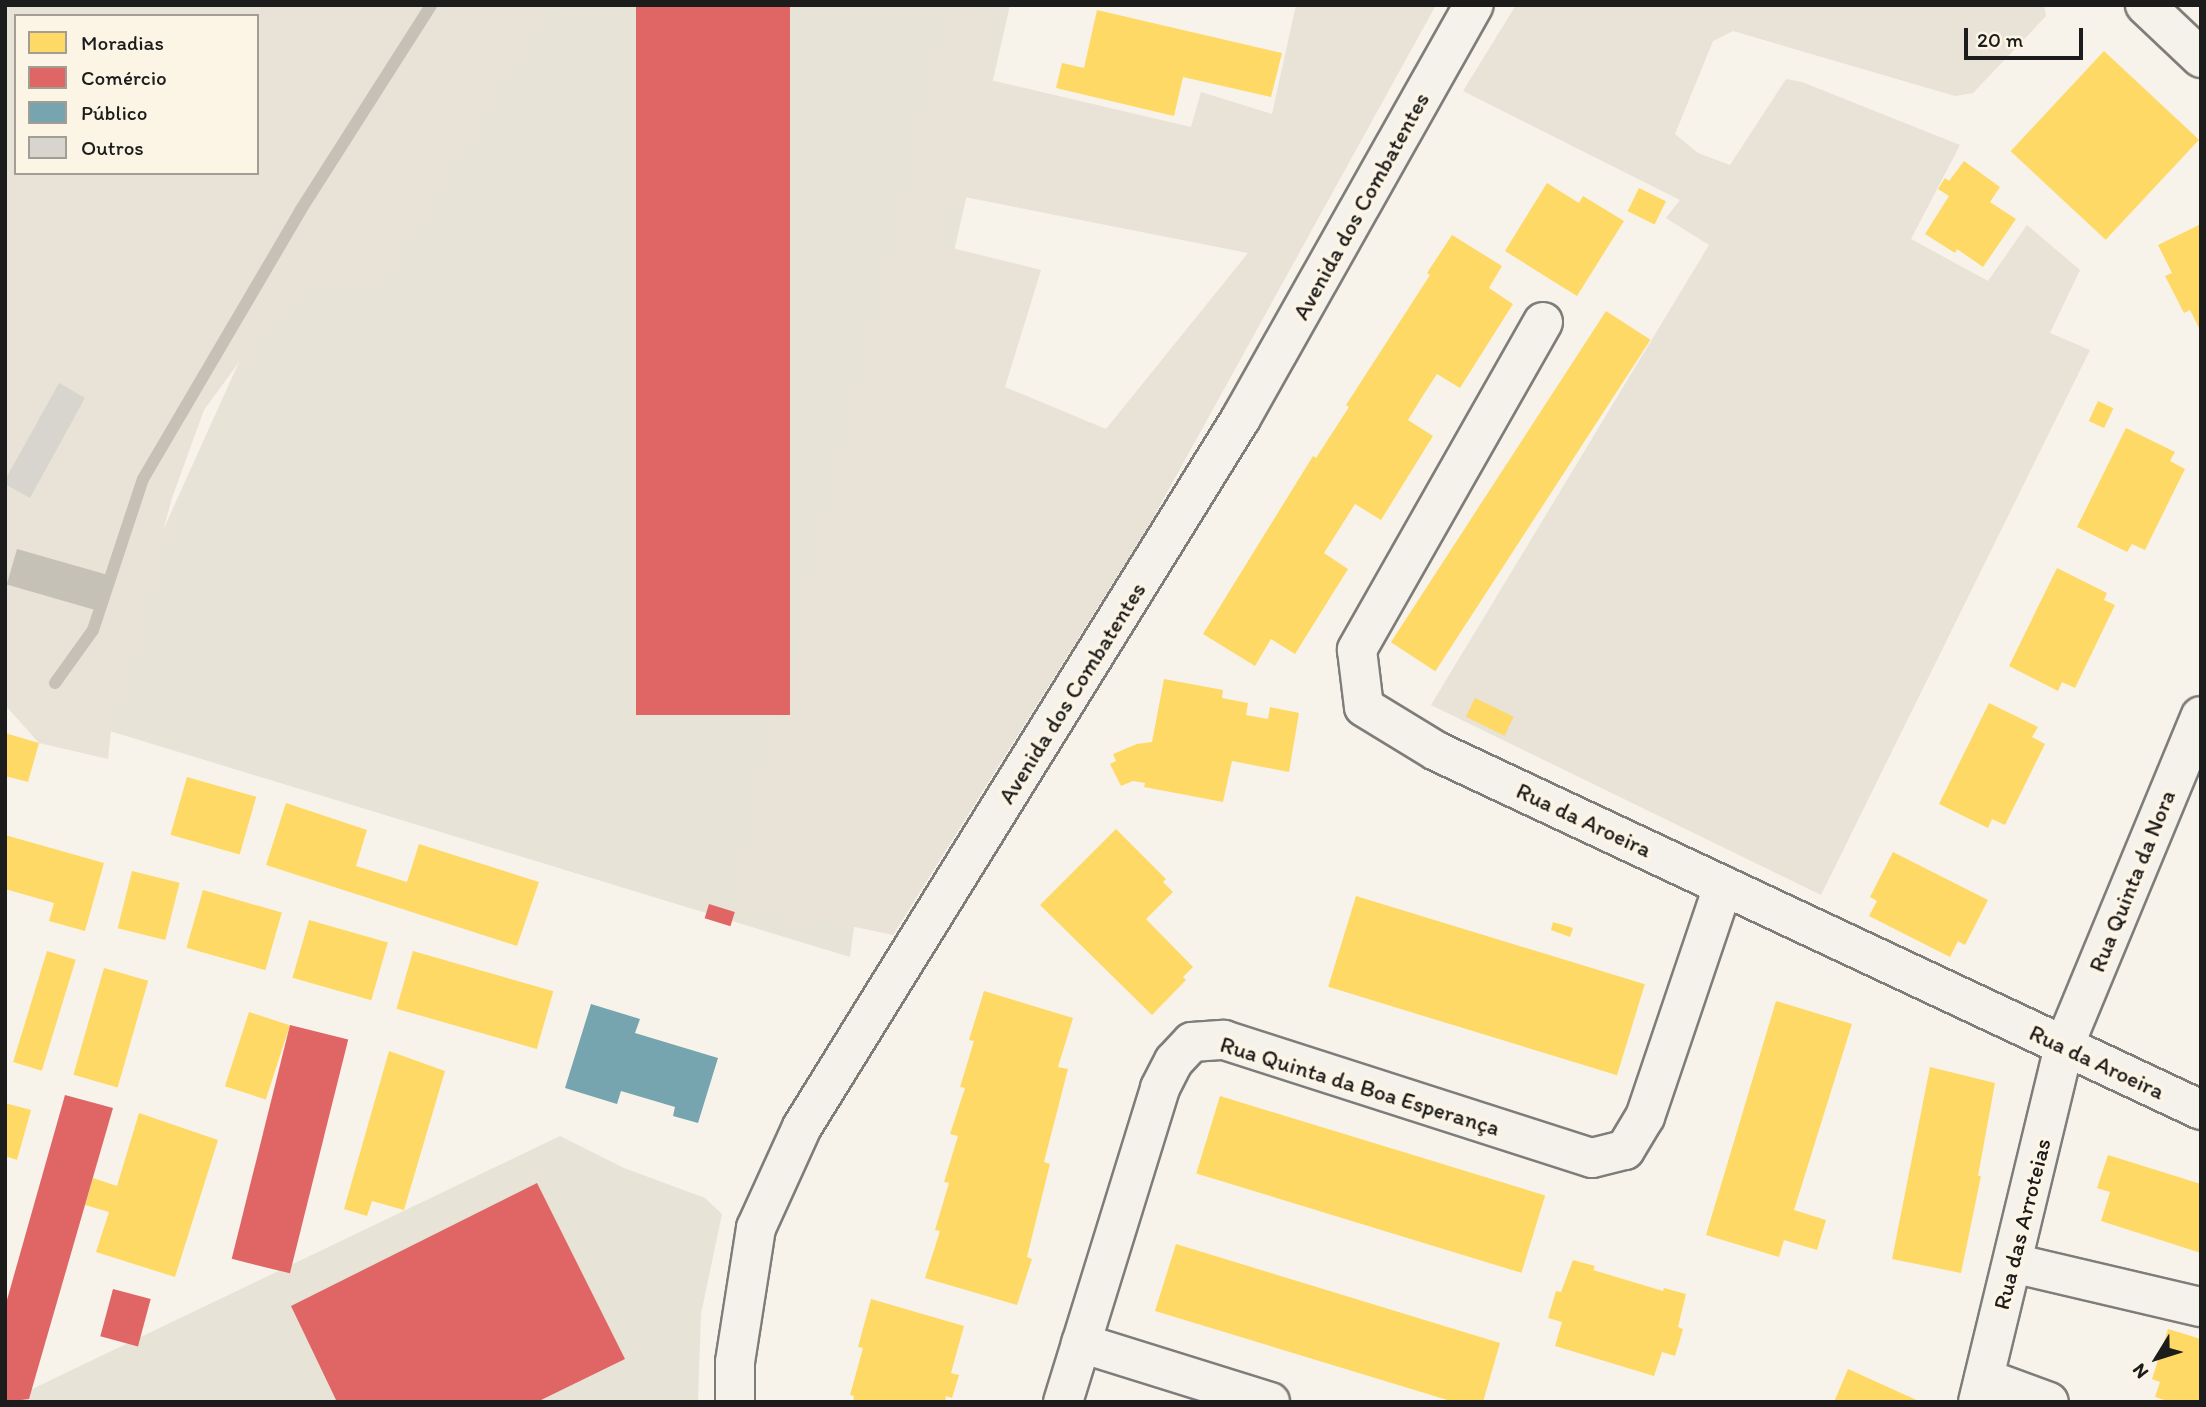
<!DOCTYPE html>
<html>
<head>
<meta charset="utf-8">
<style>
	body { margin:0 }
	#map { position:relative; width:2206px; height:1407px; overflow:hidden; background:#f7f3ea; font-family:Itim,sans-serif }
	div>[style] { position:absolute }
	.built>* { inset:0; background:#e8e3d7 }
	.green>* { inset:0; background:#e8e2d7 }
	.water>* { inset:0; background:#c5c1b7; transform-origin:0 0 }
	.homes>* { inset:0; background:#ffd966; transform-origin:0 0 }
	.shops>* { inset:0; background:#e06666; transform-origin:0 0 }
	.public>* { inset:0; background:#76a5af }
	.stream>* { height:12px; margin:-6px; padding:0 6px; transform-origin:6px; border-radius:6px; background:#c5c1b7 }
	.building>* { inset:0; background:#d8d5cf }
	.roads { filter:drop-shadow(2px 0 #7f7d79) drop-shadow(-2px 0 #7f7d79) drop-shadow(0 2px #7f7d79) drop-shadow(0 -2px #7f7d79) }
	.street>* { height:38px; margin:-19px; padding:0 19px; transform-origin:19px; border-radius:19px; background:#f5f2ec }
	.secondary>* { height:38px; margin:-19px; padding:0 19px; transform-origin:19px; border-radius:19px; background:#f5f2ec }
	span { translate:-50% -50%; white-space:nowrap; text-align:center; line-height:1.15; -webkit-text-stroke:7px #fcf5e5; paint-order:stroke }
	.street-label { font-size:23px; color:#1c1c1c }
	.frame { position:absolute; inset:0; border:7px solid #1c1c1c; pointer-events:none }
	.legend { position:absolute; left:14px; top:14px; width:245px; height:161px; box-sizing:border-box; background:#fcf5e5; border:2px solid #a29e95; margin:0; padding:9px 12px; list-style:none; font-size:21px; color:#1c1c1c }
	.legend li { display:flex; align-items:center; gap:14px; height:35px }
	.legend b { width:35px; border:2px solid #a29e95 }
	.north { position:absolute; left:2122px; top:1323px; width:70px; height:70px; -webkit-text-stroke:5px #fcf5e5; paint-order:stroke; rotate:232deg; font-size:19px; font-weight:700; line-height:28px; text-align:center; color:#1c1c1c }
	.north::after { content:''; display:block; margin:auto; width:24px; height:32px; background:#1c1c1c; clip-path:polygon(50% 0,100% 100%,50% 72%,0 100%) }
	.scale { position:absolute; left:1964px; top:28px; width:119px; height:32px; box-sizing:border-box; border:4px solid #1c1c1c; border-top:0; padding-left:9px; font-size:21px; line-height:24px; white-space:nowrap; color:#1c1c1c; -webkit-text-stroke:5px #fcf5e5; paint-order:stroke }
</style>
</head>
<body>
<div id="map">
	<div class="built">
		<div style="clip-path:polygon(471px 5px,1010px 5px,930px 357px,850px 957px,77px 721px,285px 260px)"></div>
		<div style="clip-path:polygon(560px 1136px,624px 1168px,705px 1198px,722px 1214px,701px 1314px,698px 1402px,5px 1402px)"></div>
	</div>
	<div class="green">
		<div style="clip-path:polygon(evenodd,5px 5px,546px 5px,370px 288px,297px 283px,204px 410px,172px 498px,113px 711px,108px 759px,39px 743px,5px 705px,5px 5px,16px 16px,257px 16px,257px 173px,16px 173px,16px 16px)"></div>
		<div style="clip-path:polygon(evenodd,956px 5px,990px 5px,973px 76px,1191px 127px,1201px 92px,1272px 114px,1296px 5px,1436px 5px,1149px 525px,893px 935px,737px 902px,956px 5px,944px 193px,1248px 253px,1106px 429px,1005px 387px,1041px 270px,932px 243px,944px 193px)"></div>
		<div style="clip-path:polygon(1516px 5px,2044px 5px,2046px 16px,1973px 93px,1955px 96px,1733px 31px,1713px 41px,1675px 134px,1698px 153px,1730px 165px,1786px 79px,1802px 82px,1960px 145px,1911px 239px,1988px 281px,2027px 225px,2080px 270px,2050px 333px,2090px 350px,1821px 895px,1431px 705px,1709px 245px,1666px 218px,1680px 200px,1463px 91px)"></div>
	</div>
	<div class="water">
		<div style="left:17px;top:549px;width:92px;height:37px;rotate:16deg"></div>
	</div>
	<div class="homes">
		<div style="clip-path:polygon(1097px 10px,1282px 53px,1271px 97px,1183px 77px,1174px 116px,1056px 88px,1062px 63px,1084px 68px)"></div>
		<div style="left:2104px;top:51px;width:130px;height:137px;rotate:43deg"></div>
		<div style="clip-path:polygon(1964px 161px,2000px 187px,1990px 202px,2016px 219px,1983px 267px,1957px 249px,1955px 253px,1925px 234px,1949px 196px,1938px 189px,1945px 178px,1949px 181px)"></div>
		<div style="clip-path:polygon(1547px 183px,1579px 203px,1583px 196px,1624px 221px,1577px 296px,1505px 251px)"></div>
		<div style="left:1639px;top:188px;width:30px;height:26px;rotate:26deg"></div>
		<div style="clip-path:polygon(2201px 224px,2201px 332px,2190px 310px,2184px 313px,2165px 276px,2172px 273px,2158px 245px)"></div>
		<div style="clip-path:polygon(1452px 235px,1502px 266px,1489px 288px,1513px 304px,1460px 388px,1437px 374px,1422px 397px,1408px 420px,1433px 436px,1381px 520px,1355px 504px,1324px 553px,1348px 569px,1295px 654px,1271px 639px,1255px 666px,1203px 634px,1313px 456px,1316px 458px,1349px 407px,1346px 405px,1430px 275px,1427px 273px)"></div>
		<div style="left:1606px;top:311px;width:53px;height:395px;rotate:33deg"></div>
		<div style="left:2098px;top:401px;width:17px;height:22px;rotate:25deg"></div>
		<div style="clip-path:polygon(2126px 428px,2175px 452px,2170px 461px,2185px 469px,2145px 550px,2132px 544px,2127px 552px,2077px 527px)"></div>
		<div style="clip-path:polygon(2057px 568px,2107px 593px,2104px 600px,2115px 605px,2075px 688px,2062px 682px,2058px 691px,2009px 666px)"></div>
		<div style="clip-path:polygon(1164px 679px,1223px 690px,1222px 698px,1248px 703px,1246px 715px,1268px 719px,1270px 707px,1299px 713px,1289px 772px,1232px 761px,1223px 802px,1144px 787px,1145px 783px,1133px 781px,1121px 786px,1110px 764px,1116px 761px,1113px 754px,1137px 744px,1152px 742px)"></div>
		<div style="left:1475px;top:698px;width:43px;height:21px;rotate:26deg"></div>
		<div style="clip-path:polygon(1989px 703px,2038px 727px,2032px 737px,2045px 744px,2005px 825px,1992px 819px,1988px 828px,1939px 804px)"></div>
		<div style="clip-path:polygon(5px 733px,39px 743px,28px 782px,5px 776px)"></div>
		<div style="left:187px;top:777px;width:72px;height:60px;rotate:16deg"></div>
		<div style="clip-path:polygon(286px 803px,367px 830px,356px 866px,407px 882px,419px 844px,539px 882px,517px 946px,266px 865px)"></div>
		<div style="clip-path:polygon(1116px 829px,1166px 879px,1163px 882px,1173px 892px,1146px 919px,1193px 967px,1183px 977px,1186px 980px,1152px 1015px,1040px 905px)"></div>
		<div style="clip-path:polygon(5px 835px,104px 863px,85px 931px,49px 921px,54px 903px,5px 889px)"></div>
		<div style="clip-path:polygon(1893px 852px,1988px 900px,1965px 945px,1958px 941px,1950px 957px,1869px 916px,1877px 901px,1870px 897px)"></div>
		<div style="left:132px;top:871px;width:49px;height:59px;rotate:14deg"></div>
		<div style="left:203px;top:890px;width:82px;height:60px;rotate:16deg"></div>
		<div style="left:1356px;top:896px;width:302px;height:95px;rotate:17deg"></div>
		<div style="left:309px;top:920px;width:82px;height:60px;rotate:16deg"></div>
		<div style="clip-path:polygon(1553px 922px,1573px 928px,1570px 937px,1551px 930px)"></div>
		<div style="left:47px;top:951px;width:30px;height:116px;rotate:17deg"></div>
		<div style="left:413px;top:951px;width:146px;height:60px;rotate:16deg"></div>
		<div style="left:104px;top:968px;width:46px;height:111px;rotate:16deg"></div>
		<div style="clip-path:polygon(984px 991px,1073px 1018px,1058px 1067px,1068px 1069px,1044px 1162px,1050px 1164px,1027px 1257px,1032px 1259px,1017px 1305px,925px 1278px,940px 1231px,935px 1230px,949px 1183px,944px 1182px,958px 1136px,950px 1134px,965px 1088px,960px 1087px,974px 1041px,969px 1040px)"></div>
		<div style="clip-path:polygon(1776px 1001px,1852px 1024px,1794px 1210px,1826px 1220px,1817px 1250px,1784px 1240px,1779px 1257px,1706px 1235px)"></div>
		<div style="left:249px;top:1012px;width:43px;height:78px;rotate:18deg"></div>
		<div style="clip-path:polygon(389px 1051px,445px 1071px,404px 1210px,372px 1201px,367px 1216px,344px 1209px)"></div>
		<div style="clip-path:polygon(1930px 1067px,1995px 1083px,1978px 1176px,1981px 1176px,1961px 1273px,1892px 1259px)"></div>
		<div style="left:1220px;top:1096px;width:340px;height:81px;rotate:17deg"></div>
		<div style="clip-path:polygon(5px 1103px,31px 1110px,17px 1160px,5px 1156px)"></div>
		<div style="clip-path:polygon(139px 1113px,218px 1140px,175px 1277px,96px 1252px,109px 1212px,85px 1205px,93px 1178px,117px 1186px)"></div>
		<div style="clip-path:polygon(2108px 1155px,2201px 1184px,2201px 1253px,2101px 1221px,2110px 1192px,2097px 1188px)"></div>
		<div style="clip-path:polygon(1176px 1244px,1500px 1343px,1483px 1402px,1454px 1402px,1155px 1311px)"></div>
		<div style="clip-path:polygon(1573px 1260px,1595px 1266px,1593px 1270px,1663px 1291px,1664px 1288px,1686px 1294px,1678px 1327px,1683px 1329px,1675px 1356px,1662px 1352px,1654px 1376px,1555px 1346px,1562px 1322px,1548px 1318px,1556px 1291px,1561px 1292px)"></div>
		<div style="clip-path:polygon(871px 1299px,964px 1326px,951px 1373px,959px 1375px,952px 1398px,946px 1396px,945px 1402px,853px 1402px,854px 1396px,850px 1395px,863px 1348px,858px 1347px)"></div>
		<div style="clip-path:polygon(2168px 1329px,2201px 1339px,2201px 1402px,2170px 1402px,2155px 1397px,2160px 1382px,2152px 1379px)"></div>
		<div style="clip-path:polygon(1848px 1369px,1921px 1402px,1834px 1402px)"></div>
	</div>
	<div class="shops">
		<div style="left:636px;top:5px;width:154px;height:710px"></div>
		<div style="left:709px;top:904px;width:27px;height:15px;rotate:17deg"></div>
		<div style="left:290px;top:1025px;width:60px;height:241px;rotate:14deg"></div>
		<div style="clip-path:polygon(65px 1095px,113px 1108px,29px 1399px,5px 1402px,5px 1307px)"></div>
		<div style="clip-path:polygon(537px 1183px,625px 1359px,537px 1402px,337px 1402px,291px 1306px)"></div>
		<div style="left:113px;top:1289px;width:39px;height:49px;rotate:15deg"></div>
	</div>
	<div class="public">
		<div style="clip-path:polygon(591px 1004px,640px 1019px,635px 1033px,718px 1058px,698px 1123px,673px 1116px,675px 1107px,621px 1091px,617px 1104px,565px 1088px)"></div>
	</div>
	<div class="stream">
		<div style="left:55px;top:683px;width:65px;rotate:-54.4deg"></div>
		<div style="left:93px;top:630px;width:159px;rotate:-71.7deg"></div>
		<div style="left:143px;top:479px;width:311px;rotate:-59.6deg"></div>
		<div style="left:300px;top:211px;width:244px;rotate:-57.5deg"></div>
	</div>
	<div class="building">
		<div style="clip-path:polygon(59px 383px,85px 398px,30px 498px,5px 484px,5px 480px)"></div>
	</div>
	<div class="roads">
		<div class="street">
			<div style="left:1543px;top:322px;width:377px;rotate:119.6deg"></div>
			<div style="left:1357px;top:650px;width:57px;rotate:83deg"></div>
			<div style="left:1364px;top:707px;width:84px;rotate:31.4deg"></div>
			<div style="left:1436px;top:751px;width:845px;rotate:25.14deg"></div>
			<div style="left:2013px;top:1263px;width:193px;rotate:13.2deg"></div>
			<div style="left:1081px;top:1343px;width:198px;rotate:17.3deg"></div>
			<div style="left:1984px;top:1378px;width:69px;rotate:20.3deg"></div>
			<div style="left:1063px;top:1402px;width:329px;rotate:-72.8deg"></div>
			<div style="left:1160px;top:1088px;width:30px;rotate:-63deg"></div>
			<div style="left:1174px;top:1061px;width:26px;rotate:-47deg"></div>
			<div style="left:1192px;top:1042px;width:32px;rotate:-4deg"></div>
			<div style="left:1224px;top:1040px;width:386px;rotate:17.8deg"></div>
			<div style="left:1592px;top:1158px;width:34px;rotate:-14deg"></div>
			<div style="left:1625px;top:1150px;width:39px;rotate:-59deg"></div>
			<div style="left:1645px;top:1117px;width:244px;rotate:-71.3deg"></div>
			<div style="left:1978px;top:1402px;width:366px;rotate:-76.4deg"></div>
			<div style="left:2064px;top:1046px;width:357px;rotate:-67.5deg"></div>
		</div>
		<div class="secondary">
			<div style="left:2145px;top:5px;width:77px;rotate:43.4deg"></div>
			<div style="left:735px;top:1402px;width:40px;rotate:-90deg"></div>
			<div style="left:735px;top:1362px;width:136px;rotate:-81.1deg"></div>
			<div style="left:756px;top:1228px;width:111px;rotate:-65.5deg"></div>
			<div style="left:802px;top:1127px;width:834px;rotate:-58.23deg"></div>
			<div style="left:1241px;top:418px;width:474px;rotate:-60.6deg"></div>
		</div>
	</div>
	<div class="street-label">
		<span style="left:1361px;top:206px;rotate:-61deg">Avenida dos Combatentes</span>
		<span style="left:1072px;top:693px;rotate:-58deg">Avenida dos Combatentes</span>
		<span style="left:1584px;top:820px;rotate:25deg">Rua da Aroeira</span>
		<span style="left:2132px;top:881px;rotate:-68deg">Rua Quinta da Nora</span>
		<span style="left:2097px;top:1062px;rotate:25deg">Rua da Aroeira</span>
		<span style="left:1360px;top:1086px;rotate:17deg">Rua Quinta da Boa Esperança</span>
		<span style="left:2022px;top:1224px;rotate:-76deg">Rua das Arroteias</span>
	</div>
	<div class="frame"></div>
	<ul class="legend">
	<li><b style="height:19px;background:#ffd966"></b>Moradias</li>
	<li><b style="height:19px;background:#e06666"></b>Comércio</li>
	<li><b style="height:19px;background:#76a5af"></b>Público</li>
	<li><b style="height:19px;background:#d8d5cf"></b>Outros</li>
	</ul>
	<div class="north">N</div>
	<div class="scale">20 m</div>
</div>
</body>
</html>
